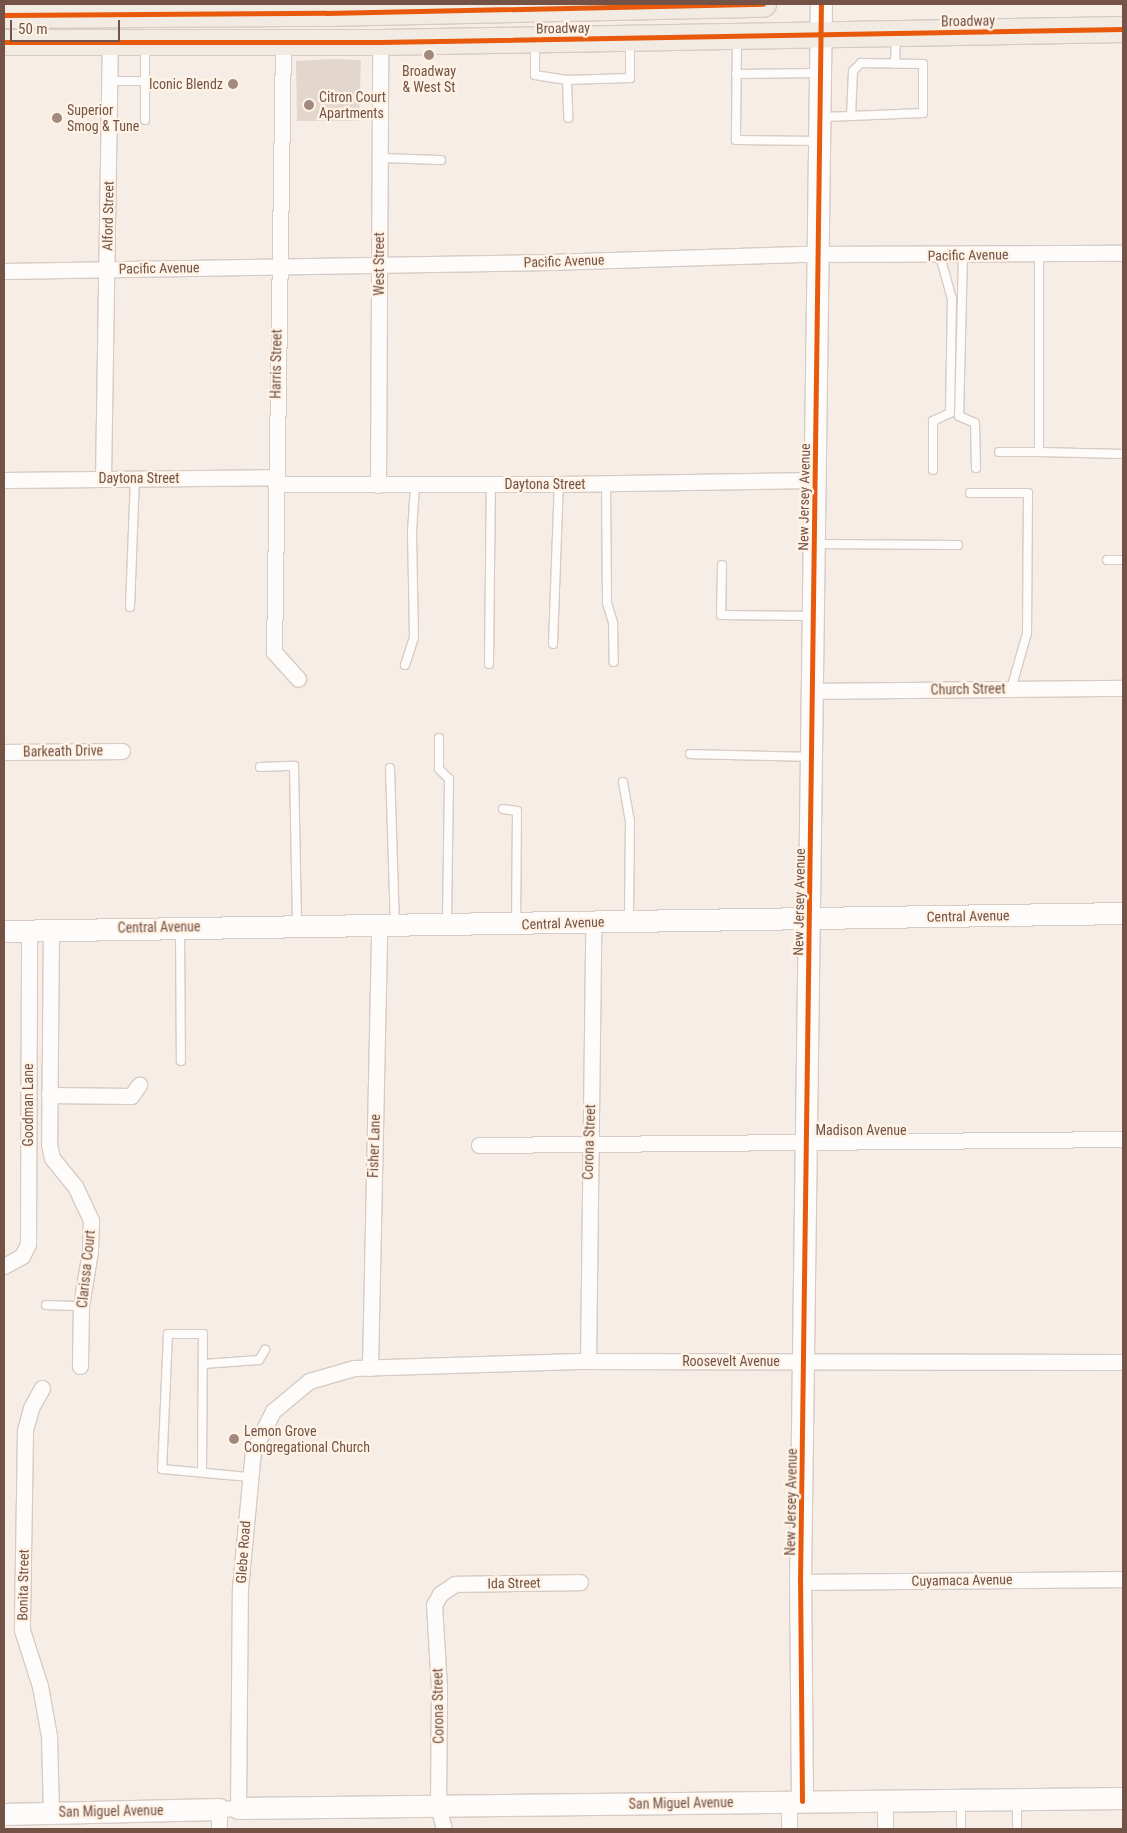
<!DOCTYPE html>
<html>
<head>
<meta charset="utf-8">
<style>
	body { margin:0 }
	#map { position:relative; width:1127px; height:1833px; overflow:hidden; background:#f6eee6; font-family:"Roboto Condensed",sans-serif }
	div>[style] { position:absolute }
	.building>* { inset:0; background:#e3d6cd }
	.roads { filter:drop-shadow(1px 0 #d7cbc4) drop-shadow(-1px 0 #d7cbc4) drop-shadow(0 1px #d7cbc4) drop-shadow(0 -1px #d7cbc4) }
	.lane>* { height:8px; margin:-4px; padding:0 4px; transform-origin:4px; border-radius:4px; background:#fefcfb }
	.street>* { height:15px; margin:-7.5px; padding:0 7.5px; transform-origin:7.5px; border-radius:7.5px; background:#fefcfb }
	.secondary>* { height:21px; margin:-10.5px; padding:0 10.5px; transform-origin:10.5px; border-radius:10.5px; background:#fefcfb }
	.primary>* { height:25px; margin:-12.5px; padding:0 12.5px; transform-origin:12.5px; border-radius:12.5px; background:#f2ebe3 }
	.cycleway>* { height:5px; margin:-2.5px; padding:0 2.5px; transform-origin:2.5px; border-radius:2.5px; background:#e8590c }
	.dots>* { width:14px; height:14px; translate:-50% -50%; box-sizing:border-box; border:2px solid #fff3e6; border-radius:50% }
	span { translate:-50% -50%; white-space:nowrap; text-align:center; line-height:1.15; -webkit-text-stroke:4.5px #fff3e6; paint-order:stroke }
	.street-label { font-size:14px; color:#745346 }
	.poi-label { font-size:14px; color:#745346 }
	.right { translate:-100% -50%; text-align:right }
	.left { translate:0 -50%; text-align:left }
	.frame { position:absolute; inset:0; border:5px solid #745346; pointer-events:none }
	.scale { position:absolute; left:10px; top:20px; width:110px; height:22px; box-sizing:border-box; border:2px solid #745346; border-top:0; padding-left:6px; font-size:15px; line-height:18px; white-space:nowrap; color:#745346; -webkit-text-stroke:4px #fff3e6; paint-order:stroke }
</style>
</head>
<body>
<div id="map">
	<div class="building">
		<div style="clip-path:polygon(331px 59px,361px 60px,359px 121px,297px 121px,296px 61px)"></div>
	</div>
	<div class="roads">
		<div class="lane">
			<div style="left:737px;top:38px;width:102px;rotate:90.6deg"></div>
			<div style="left:736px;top:140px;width:82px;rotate:0.7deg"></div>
			<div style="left:535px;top:41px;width:34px;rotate:90deg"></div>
			<div style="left:535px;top:75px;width:32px;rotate:9deg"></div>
			<div style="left:567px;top:80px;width:63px;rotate:-1.8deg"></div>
			<div style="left:630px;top:78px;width:37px;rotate:-90deg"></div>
			<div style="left:145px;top:45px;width:75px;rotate:90deg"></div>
			<div style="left:895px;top:64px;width:29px;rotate:-88deg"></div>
			<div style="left:736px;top:74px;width:83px;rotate:-0.7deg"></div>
			<div style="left:567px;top:80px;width:38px;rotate:88deg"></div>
			<div style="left:110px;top:81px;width:35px"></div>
			<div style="left:822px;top:117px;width:29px;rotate:-2deg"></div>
			<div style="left:851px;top:116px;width:72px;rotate:-2.4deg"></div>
			<div style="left:923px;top:113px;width:49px;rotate:-90deg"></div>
			<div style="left:923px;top:64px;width:62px;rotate:-179.1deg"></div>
			<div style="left:861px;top:63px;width:11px;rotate:135deg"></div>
			<div style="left:853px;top:71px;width:45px;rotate:92.5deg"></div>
			<div style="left:380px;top:158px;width:61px;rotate:1.9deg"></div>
			<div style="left:1039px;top:254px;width:198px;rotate:90deg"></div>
			<div style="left:1039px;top:452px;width:84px;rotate:1.4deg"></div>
			<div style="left:963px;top:255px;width:161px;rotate:91.4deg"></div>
			<div style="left:959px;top:416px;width:17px;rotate:24deg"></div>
			<div style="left:975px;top:423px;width:45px;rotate:88.7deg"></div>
			<div style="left:999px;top:452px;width:40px"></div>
			<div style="left:933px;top:470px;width:49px;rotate:-90deg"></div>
			<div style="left:933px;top:421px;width:19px;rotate:-25deg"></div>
			<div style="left:950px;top:413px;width:114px;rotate:-89deg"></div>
			<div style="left:952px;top:299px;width:45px;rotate:-105.6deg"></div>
			<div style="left:606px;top:484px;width:119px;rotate:89.5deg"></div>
			<div style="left:607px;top:603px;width:21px;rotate:73deg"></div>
			<div style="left:613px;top:623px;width:39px;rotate:89deg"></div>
			<div style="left:970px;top:493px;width:58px"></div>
			<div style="left:1028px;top:493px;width:140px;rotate:90.4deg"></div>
			<div style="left:1027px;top:633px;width:58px;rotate:105.9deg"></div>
			<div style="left:815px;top:544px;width:143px;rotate:0.4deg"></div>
			<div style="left:1107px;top:560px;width:16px"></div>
			<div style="left:722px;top:565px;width:50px;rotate:91.1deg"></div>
			<div style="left:721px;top:615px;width:91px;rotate:0.6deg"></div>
			<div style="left:130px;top:607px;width:128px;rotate:-87.8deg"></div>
			<div style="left:553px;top:644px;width:160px;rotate:-87.9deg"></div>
			<div style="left:489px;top:664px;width:179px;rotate:-89.4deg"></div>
			<div style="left:405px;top:665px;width:29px;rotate:-72deg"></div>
			<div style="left:414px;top:637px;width:105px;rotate:-91.1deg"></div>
			<div style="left:412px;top:532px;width:47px;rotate:-86.3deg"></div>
			<div style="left:439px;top:738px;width:31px;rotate:90deg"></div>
			<div style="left:439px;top:769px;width:14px;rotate:45deg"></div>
			<div style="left:449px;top:779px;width:144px;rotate:90.8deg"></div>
			<div style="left:690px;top:754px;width:120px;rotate:1.4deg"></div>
			<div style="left:260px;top:767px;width:34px;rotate:-2deg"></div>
			<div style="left:294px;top:766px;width:159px;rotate:88.9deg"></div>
			<div style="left:390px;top:768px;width:156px;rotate:88.2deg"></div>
			<div style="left:623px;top:782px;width:40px;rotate:80deg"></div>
			<div style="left:630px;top:821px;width:99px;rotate:90.6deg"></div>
			<div style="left:503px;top:809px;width:14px;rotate:8deg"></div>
			<div style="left:517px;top:811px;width:111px;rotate:90.5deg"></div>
			<div style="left:180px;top:930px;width:131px;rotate:89.6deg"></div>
			<div style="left:46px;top:1305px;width:35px;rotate:2deg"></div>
			<div style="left:203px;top:1364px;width:56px;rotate:-4.1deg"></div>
			<div style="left:259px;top:1360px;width:12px;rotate:-59deg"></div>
			<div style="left:202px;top:1471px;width:137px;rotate:-89.6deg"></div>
			<div style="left:203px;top:1334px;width:35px;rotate:180deg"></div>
			<div style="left:168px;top:1334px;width:135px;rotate:92.5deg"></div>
			<div style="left:162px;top:1469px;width:87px;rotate:5.3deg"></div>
			<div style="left:961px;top:1829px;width:27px;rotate:-90deg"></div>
			<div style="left:1017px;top:1829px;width:28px;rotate:-90deg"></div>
		</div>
		<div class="street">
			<div style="left:283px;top:41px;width:611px;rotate:90.84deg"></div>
			<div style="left:274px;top:652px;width:36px;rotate:48deg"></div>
			<div style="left:4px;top:271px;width:545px;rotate:-0.95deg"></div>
			<div style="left:549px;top:262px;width:251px;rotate:-1.8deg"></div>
			<div style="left:800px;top:254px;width:323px;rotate:-0.2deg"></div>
			<div style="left:103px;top:479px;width:435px;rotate:-89.1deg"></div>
			<div style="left:4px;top:480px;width:271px;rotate:-0.6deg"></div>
			<div style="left:275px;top:484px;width:284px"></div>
			<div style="left:559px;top:484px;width:256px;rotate:-0.9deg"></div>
			<div style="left:378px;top:485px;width:443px;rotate:-89.7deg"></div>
			<div style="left:813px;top:691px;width:310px;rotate:-0.6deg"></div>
			<div style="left:4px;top:752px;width:118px;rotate:-0.5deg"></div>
			<div style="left:51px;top:930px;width:214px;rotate:90.5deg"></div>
			<div style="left:49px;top:1144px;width:14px;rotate:78deg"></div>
			<div style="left:52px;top:1158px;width:36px;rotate:51deg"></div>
			<div style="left:75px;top:1186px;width:38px;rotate:65deg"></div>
			<div style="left:91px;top:1220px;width:31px;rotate:92deg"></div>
			<div style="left:90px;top:1251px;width:56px;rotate:99.3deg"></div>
			<div style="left:81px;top:1306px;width:60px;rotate:91deg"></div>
			<div style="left:49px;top:1095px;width:82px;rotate:0.7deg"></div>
			<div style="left:131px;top:1096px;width:14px;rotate:-54deg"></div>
			<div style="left:479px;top:1145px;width:644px;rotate:-0.53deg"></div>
			<div style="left:4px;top:1266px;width:21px;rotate:-29deg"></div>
			<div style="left:22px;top:1256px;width:13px;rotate:-63deg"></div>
			<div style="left:28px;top:1244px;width:314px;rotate:-89.8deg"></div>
			<div style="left:588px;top:1361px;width:439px;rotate:-89.3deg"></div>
			<div style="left:370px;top:1368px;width:444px;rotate:-88.8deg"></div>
			<div style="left:42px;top:1388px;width:23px;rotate:119deg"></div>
			<div style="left:31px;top:1408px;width:24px;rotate:105deg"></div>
			<div style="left:25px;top:1431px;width:199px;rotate:90.9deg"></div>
			<div style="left:22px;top:1630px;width:59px;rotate:72.2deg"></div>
			<div style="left:40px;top:1686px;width:51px;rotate:79.8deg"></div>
			<div style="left:49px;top:1736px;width:77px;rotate:88.5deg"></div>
			<div style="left:800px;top:1582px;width:323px;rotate:-0.5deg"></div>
			<div style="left:789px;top:1802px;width:27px;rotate:90deg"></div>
			<div style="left:219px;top:1829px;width:20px;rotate:-90deg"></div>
			<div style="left:219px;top:1809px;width:19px;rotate:-3deg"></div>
			<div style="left:238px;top:1808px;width:220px;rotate:-89.5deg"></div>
			<div style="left:240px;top:1588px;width:138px;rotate:-84.6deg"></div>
			<div style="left:253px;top:1451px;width:45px;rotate:-63.4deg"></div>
			<div style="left:273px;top:1411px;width:47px;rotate:-39.8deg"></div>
			<div style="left:309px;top:1381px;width:47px;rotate:-16.1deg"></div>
			<div style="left:354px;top:1368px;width:224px;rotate:-1.8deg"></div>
			<div style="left:578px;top:1361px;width:545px;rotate:0.11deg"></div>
			<div style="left:444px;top:1829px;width:25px;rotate:-104deg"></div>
			<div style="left:438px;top:1805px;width:117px;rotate:-89.5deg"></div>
			<div style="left:439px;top:1688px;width:83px;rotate:-93.4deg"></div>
			<div style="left:434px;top:1605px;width:13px;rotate:-61deg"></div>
			<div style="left:440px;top:1594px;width:18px;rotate:-34deg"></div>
			<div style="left:455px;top:1584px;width:125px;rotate:-0.9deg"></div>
			<div style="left:885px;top:1829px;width:29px;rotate:-90deg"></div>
		</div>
		<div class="secondary">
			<div style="left:4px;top:931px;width:1119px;rotate:-0.92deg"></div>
			<div style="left:802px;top:1801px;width:219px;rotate:-90.5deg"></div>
			<div style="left:800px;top:1582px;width:1578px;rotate:-89.24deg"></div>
			<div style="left:238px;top:1808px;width:885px;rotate:-0.65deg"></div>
			<div style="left:4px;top:1814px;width:215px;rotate:-1.3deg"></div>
		</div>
		<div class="primary">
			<div style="left:4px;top:15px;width:322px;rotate:-0.4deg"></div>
			<div style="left:326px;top:13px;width:437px;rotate:-1.2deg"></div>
			<div style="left:4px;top:42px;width:376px"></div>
			<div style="left:380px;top:42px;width:743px;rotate:-1deg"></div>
		</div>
	</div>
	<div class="cycleway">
		<div style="left:4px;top:15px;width:322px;rotate:-0.4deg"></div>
		<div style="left:326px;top:13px;width:437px;rotate:-1.2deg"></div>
		<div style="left:4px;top:42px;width:376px"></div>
		<div style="left:380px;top:42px;width:743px;rotate:-1deg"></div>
		<div style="left:802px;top:1801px;width:219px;rotate:-90.5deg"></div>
		<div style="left:800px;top:1582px;width:1578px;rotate:-89.24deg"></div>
	</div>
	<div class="dots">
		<div style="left:429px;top:55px;background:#a2897e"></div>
		<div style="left:233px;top:84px;background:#a2897e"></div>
		<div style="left:309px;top:105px;background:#a2897e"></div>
		<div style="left:57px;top:118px;background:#a2897e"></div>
		<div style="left:234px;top:1439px;background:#a2897e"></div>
	</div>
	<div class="street-label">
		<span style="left:968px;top:21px;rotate:-1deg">Broadway</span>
		<span style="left:563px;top:28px;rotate:-1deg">Broadway</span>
		<span style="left:108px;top:216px;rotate:-89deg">Alford Street</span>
		<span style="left:968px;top:255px;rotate:-1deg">Pacific Avenue</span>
		<span style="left:564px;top:261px;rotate:-2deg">Pacific Avenue</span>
		<span style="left:379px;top:264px;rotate:-90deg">West Street</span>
		<span style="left:159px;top:268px;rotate:-1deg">Pacific Avenue</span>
		<span style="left:276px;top:364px;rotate:-89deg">Harris Street</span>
		<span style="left:139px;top:478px">Daytona Street</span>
		<span style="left:545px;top:484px">Daytona Street</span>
		<span style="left:804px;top:497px;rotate:-89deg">New Jersey Avenue</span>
		<span style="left:968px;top:689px;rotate:-1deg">Church Street</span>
		<span style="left:63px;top:751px;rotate:-1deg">Barkeath Drive</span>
		<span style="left:799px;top:902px;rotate:-89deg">New Jersey Avenue</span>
		<span style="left:968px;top:916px;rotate:-1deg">Central Avenue</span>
		<span style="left:563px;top:923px;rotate:-2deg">Central Avenue</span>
		<span style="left:159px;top:927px;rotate:-1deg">Central Avenue</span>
		<span style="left:28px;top:1105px;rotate:-90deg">Goodman Lane</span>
		<span style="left:861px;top:1130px">Madison Avenue</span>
		<span style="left:589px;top:1142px;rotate:-88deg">Corona Street</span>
		<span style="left:374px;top:1146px;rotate:-88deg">Fisher Lane</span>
		<span style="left:86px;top:1269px;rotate:-84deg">Clarissa Court</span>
		<span style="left:731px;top:1361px">Roosevelt Avenue</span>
		<span style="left:791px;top:1502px;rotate:-89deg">New Jersey Avenue</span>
		<span style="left:243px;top:1552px;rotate:-86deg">Glebe Road</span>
		<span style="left:962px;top:1580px;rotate:-1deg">Cuyamaca Avenue</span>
		<span style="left:514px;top:1583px;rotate:-1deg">Ida Street</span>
		<span style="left:23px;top:1585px;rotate:-89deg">Bonita Street</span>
		<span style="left:438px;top:1706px;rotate:-91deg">Corona Street</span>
		<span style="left:681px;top:1803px;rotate:-1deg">San Miguel Avenue</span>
		<span style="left:111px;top:1811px;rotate:-1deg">San Miguel Avenue</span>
	</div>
	<div class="poi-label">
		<span style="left:429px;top:79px">Broadway<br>&amp; West St</span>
		<span class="right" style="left:223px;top:84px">Iconic Blendz</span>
		<span class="left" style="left:319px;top:105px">Citron Court<br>Apartments</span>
		<span class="left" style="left:67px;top:118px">Superior<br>Smog &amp; Tune</span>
		<span class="left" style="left:244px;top:1439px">Lemon Grove<br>Congregational Church</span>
	</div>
	<div class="frame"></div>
	<div class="scale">50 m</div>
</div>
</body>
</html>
